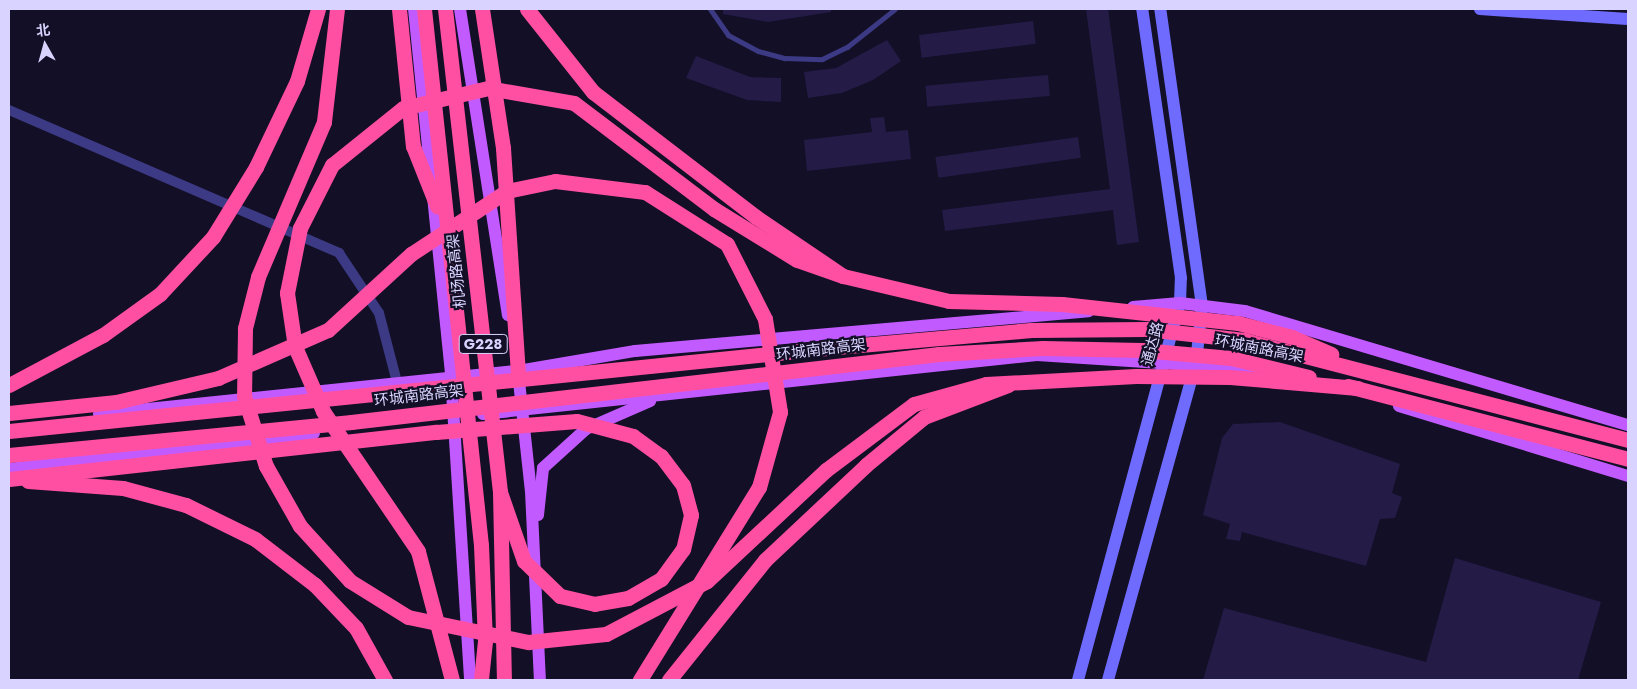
<!DOCTYPE html>
<html>
<head>
<meta charset="utf-8">
<style>
	body { margin:0 }
	#map { position:relative; width:1637px; height:689px; overflow:hidden; background:#130f26; font-family:Jost,"Noto Sans SC",sans-serif }
	div>[style] { position:absolute }
	.building>* { inset:0; background:#241b47; transform-origin:0 0 }
	.lane>* { height:5px; margin:-2.5px; padding:0 2.5px; transform-origin:2.5px; border-radius:2.5px; background:#3d3a85 }
	.street>* { height:10px; margin:-5px; padding:0 5px; transform-origin:5px; border-radius:5px; background:#3d3a85 }
	.secondary>* { height:12px; margin:-6px; padding:0 6px; transform-origin:6px; border-radius:6px; background:#6f6bff }
	.primary>* { height:12px; margin:-6px; padding:0 6px; transform-origin:6px; border-radius:6px; background:#c25bff }
	.highway>* { height:15px; margin:-7.5px; padding:0 7.5px; transform-origin:7.5px; border-radius:7.5px; background:#ff4fa3 }
	.highway-bridge>* { height:15px; margin:-7.5px; padding:0 7.5px; transform-origin:7.5px; border-radius:7.5px; background:#ff4fa3 }
	span { translate:-50% -50%; white-space:nowrap; text-align:center; line-height:1.15; -webkit-text-stroke:4.5px #130f26; paint-order:stroke }
	.shield-label span { padding:1px 4px; background:#130f26; border:1px solid; border-radius:4px; -webkit-text-stroke-width:0 }
	.shield-label { font-size:14px; color:#d9d4ff; font-weight:700 }
	.street-label { font-size:15px; color:#d9d4ff }
	.frame { position:absolute; inset:0; border:10px solid #d9d4ff; pointer-events:none }
	.north { position:absolute; left:20px; top:20px; width:50px; height:50px; -webkit-text-stroke:4px #130f26; paint-order:stroke; rotate:353deg; font-size:14px; font-weight:700; line-height:20px; text-align:center; color:#d9d4ff }
	.north::after { content:''; display:block; margin:auto; width:18px; height:22px; background:#d9d4ff; clip-path:polygon(50% 0,100% 100%,50% 72%,0 100%) }
</style>
</head>
<body>
<div id="map">
	<div class="building">
		<div style="clip-path:polygon(723px 9px,831px 9px,831px 12px,768px 22px,723px 14px)"></div>
		<div style="clip-path:polygon(1086px 9px,1108px 9px,1139px 242px,1117px 245px,1113px 210px,945px 231px,942px 210px,1110px 189px)"></div>
		<div style="left:1033px;top:21px;width:23px;height:115px;rotate:83deg"></div>
		<div style="clip-path:polygon(887px 40px,901px 61px,873px 80px,842px 93px,808px 98px,804px 72px,836px 68px)"></div>
		<div style="clip-path:polygon(696px 56px,750px 77px,781px 78px,781px 102px,747px 100px,686px 78px)"></div>
		<div style="left:1048px;top:75px;width:21px;height:123px;rotate:85deg"></div>
		<div style="clip-path:polygon(884px 117px,886px 132px,908px 130px,911px 159px,807px 171px,804px 140px,872px 132px,870px 118px)"></div>
		<div style="left:1078px;top:137px;width:21px;height:144px;rotate:82deg"></div>
		<div style="clip-path:polygon(1280px 422px,1400px 464px,1392px 493px,1402px 497px,1395px 518px,1380px 519px,1366px 566px,1242px 532px,1240px 541px,1226px 539px,1230px 524px,1203px 515px,1222px 438px,1233px 424px)"></div>
		<div style="clip-path:polygon(1455px 558px,1601px 602px,1578px 680px,1203px 680px,1224px 608px,1426px 662px)"></div>
	</div>
	<div class="lane">
		<div style="left:710px;top:9px;width:32px;rotate:55deg"></div>
		<div style="left:728px;top:35px;width:34px;rotate:28deg"></div>
		<div style="left:758px;top:51px;width:28px;rotate:15deg"></div>
		<div style="left:785px;top:58px;width:37px;rotate:2deg"></div>
		<div style="left:822px;top:59px;width:28px;rotate:-26deg"></div>
		<div style="left:847px;top:47px;width:61px;rotate:-38.4deg"></div>
	</div>
	<div class="street">
		<div style="left:9px;top:110px;width:360px;rotate:23.4deg"></div>
		<div style="left:339px;top:253px;width:72px;rotate:56.3deg"></div>
		<div style="left:379px;top:313px;width:71px;rotate:75.4deg"></div>
	</div>
	<div class="secondary">
		<div style="left:1480px;top:9px;width:148px;rotate:3.9deg"></div>
		<div style="left:1078px;top:680px;width:391px;rotate:-74.9deg"></div>
		<div style="left:1180px;top:303px;width:25px;rotate:-88deg"></div>
		<div style="left:1181px;top:278px;width:272px;rotate:-98.2deg"></div>
		<div style="left:1108px;top:680px;width:329px;rotate:-74.5deg"></div>
		<div style="left:1196px;top:363px;width:57px;rotate:-84deg"></div>
		<div style="left:1202px;top:306px;width:300px;rotate:-98deg"></div>
	</div>
	<div class="primary">
		<div style="left:414px;top:9px;width:369px;rotate:84.2deg"></div>
		<div style="left:451px;top:376px;width:305px;rotate:86.4deg"></div>
		<div style="left:460px;top:9px;width:310px;rotate:81.1deg"></div>
		<div style="left:1133px;top:307px;width:47px;rotate:-4.9deg"></div>
		<div style="left:1180px;top:303px;width:65px;rotate:7deg"></div>
		<div style="left:1245px;top:311px;width:400px;rotate:16.6deg"></div>
		<div style="left:518px;top:372px;width:120px;rotate:83.8deg"></div>
		<div style="left:531px;top:491px;width:189px;rotate:87.3deg"></div>
		<div style="left:1399px;top:406px;width:239px;rotate:17deg"></div>
		<div style="left:99px;top:414px;width:421px;rotate:-5.9deg"></div>
		<div style="left:518px;top:371px;width:119px;rotate:-9.7deg"></div>
		<div style="left:635px;top:351px;width:455px;rotate:-5deg"></div>
		<div style="left:483px;top:414px;width:557px;rotate:-6.08deg"></div>
		<div style="left:1037px;top:355px;width:217px;rotate:3.7deg"></div>
		<div style="left:9px;top:469px;width:307px;rotate:-6.7deg"></div>
		<div style="left:538px;top:515px;width:47px;rotate:-83.9deg"></div>
		<div style="left:543px;top:468px;width:58px;rotate:-42.2deg"></div>
		<div style="left:586px;top:429px;width:70px;rotate:-23.6deg"></div>
	</div>
	<div class="highway">
		<div style="left:399px;top:9px;width:138px;rotate:84.2deg"></div>
		<div style="left:413px;top:146px;width:65px;rotate:68.2deg"></div>
		<div style="left:482px;top:9px;width:141px;rotate:81.4deg"></div>
		<div style="left:503px;top:148px;width:224px;rotate:86.2deg"></div>
		<div style="left:527px;top:9px;width:106px;rotate:51.5deg"></div>
		<div style="left:593px;top:92px;width:205px;rotate:37.5deg"></div>
		<div style="left:756px;top:217px;width:105px;rotate:34.1deg"></div>
		<div style="left:843px;top:276px;width:109px;rotate:13.3deg"></div>
		<div style="left:949px;top:301px;width:113px;rotate:1.5deg"></div>
		<div style="left:9px;top:413px;width:108px;rotate:-5.9deg"></div>
		<div style="left:28px;top:481px;width:95px;rotate:4.2deg"></div>
		<div style="left:123px;top:488px;width:65px;rotate:15.1deg"></div>
		<div style="left:186px;top:505px;width:77px;rotate:26.2deg"></div>
		<div style="left:255px;top:539px;width:76px;rotate:37.5deg"></div>
		<div style="left:315px;top:585px;width:59px;rotate:46.4deg"></div>
		<div style="left:356px;top:628px;width:60px;rotate:60.9deg"></div>
		<div style="left:669px;top:680px;width:154px;rotate:-51.3deg"></div>
		<div style="left:765px;top:560px;width:139px;rotate:-43.2deg"></div>
		<div style="left:866px;top:465px;width:75px;rotate:-39.6deg"></div>
		<div style="left:924px;top:417px;width:90px;rotate:-20.9deg"></div>
	</div>
	<div class="highway-bridge">
		<div style="left:337px;top:9px;width:114px;rotate:96.6deg"></div>
		<div style="left:324px;top:122px;width:168px;rotate:113.1deg"></div>
		<div style="left:258px;top:277px;width:53px;rotate:104.3deg"></div>
		<div style="left:245px;top:328px;width:68px;rotate:90.8deg"></div>
		<div style="left:244px;top:396px;width:73px;rotate:72.6deg"></div>
		<div style="left:266px;top:466px;width:69px;rotate:60.5deg"></div>
		<div style="left:300px;top:526px;width:74px;rotate:47.7deg"></div>
		<div style="left:350px;top:581px;width:68px;rotate:31.8deg"></div>
		<div style="left:408px;top:617px;width:123px;rotate:11.8deg"></div>
		<div style="left:528px;top:642px;width:78px;rotate:-5.9deg"></div>
		<div style="left:606px;top:634px;width:114px;rotate:-27.7deg"></div>
		<div style="left:707px;top:581px;width:163px;rotate:-43deg"></div>
		<div style="left:826px;top:470px;width:110px;rotate:-36.9deg"></div>
		<div style="left:914px;top:404px;width:75px;rotate:-15.5deg"></div>
		<div style="left:986px;top:384px;width:150px;rotate:-3.1deg"></div>
		<div style="left:1136px;top:376px;width:94px;rotate:0.6deg"></div>
		<div style="left:1230px;top:377px;width:128px;rotate:4.9deg"></div>
		<div style="left:424px;top:9px;width:539px;rotate:83.93deg"></div>
		<div style="left:481px;top:545px;width:96px;rotate:87.6deg"></div>
		<div style="left:485px;top:641px;width:39px;rotate:96deg"></div>
		<div style="left:445px;top:9px;width:486px;rotate:83.5deg"></div>
		<div style="left:500px;top:492px;width:188px;rotate:88.8deg"></div>
		<div style="left:1062px;top:304px;width:177px;rotate:6.2deg"></div>
		<div style="left:1238px;top:323px;width:56px;rotate:14.5deg"></div>
		<div style="left:1292px;top:337px;width:43px;rotate:23.6deg"></div>
		<div style="left:9px;top:385px;width:106px;rotate:-28deg"></div>
		<div style="left:103px;top:335px;width:70px;rotate:-35.7deg"></div>
		<div style="left:160px;top:294px;width:78px;rotate:-47.1deg"></div>
		<div style="left:213px;top:237px;width:82px;rotate:-58.4deg"></div>
		<div style="left:256px;top:167px;width:95px;rotate:-64.5deg"></div>
		<div style="left:297px;top:81px;width:75px;rotate:-73.7deg"></div>
		<div style="left:1348px;top:386px;width:289px;rotate:14.6deg"></div>
		<div style="left:116px;top:402px;width:105px;rotate:-13.2deg"></div>
		<div style="left:218px;top:378px;width:120px;rotate:-23.6deg"></div>
		<div style="left:328px;top:330px;width:113px;rotate:-42.5deg"></div>
		<div style="left:411px;top:254px;width:115px;rotate:-33.3deg"></div>
		<div style="left:507px;top:191px;width:49px;rotate:-11.8deg"></div>
		<div style="left:555px;top:181px;width:91px;rotate:7deg"></div>
		<div style="left:645px;top:192px;width:97px;rotate:32.4deg"></div>
		<div style="left:727px;top:244px;width:84px;rotate:63.1deg"></div>
		<div style="left:765px;top:319px;width:94px;rotate:80.8deg"></div>
		<div style="left:780px;top:412px;width:78px;rotate:105.6deg"></div>
		<div style="left:759px;top:487px;width:227px;rotate:121.7deg"></div>
		<div style="left:9px;top:431px;width:832px;rotate:-5.79deg"></div>
		<div style="left:837px;top:347px;width:195px;rotate:-5deg"></div>
		<div style="left:1031px;top:330px;width:115px;rotate:-0.5deg"></div>
		<div style="left:1146px;top:329px;width:99px;rotate:6.4deg"></div>
		<div style="left:1244px;top:340px;width:397px;rotate:14.6deg"></div>
		<div style="left:9px;top:455px;width:344px;rotate:-5.5deg"></div>
		<div style="left:351px;top:422px;width:592px;rotate:-6.6deg"></div>
		<div style="left:939px;top:354px;width:104px;rotate:-3.3deg"></div>
		<div style="left:1043px;top:348px;width:99px;rotate:1.2deg"></div>
		<div style="left:1142px;top:350px;width:89px;rotate:5.1deg"></div>
		<div style="left:1231px;top:358px;width:80px;rotate:13.7deg"></div>
		<div style="left:9px;top:479px;width:430px;rotate:-6.3deg"></div>
		<div style="left:436px;top:432px;width:141px;rotate:-4.5deg"></div>
		<div style="left:577px;top:421px;width:58px;rotate:15deg"></div>
		<div style="left:633px;top:436px;width:34px;rotate:36deg"></div>
		<div style="left:661px;top:456px;width:36px;rotate:53deg"></div>
		<div style="left:683px;top:485px;width:31px;rotate:75deg"></div>
		<div style="left:691px;top:515px;width:35px;rotate:103deg"></div>
		<div style="left:683px;top:549px;width:37px;rotate:126deg"></div>
		<div style="left:661px;top:579px;width:38px;rotate:150deg"></div>
		<div style="left:628px;top:598px;width:34px;rotate:170deg"></div>
		<div style="left:595px;top:604px;width:36px;rotate:-167deg"></div>
		<div style="left:560px;top:596px;width:50px;rotate:-135.8deg"></div>
		<div style="left:524px;top:561px;width:73px;rotate:-109.2deg"></div>
		<div style="left:452px;top:680px;width:133px;rotate:-104.8deg"></div>
		<div style="left:418px;top:551px;width:169px;rotate:-124.2deg"></div>
		<div style="left:323px;top:411px;width:70px;rotate:-113.6deg"></div>
		<div style="left:295px;top:347px;width:55px;rotate:-98.4deg"></div>
		<div style="left:287px;top:293px;width:66px;rotate:-78.7deg"></div>
		<div style="left:300px;top:228px;width:71px;rotate:-63.1deg"></div>
		<div style="left:332px;top:165px;width:91px;rotate:-38.8deg"></div>
		<div style="left:403px;top:108px;width:87px;rotate:-13.2deg"></div>
		<div style="left:488px;top:88px;width:87px;rotate:9.9deg"></div>
		<div style="left:574px;top:103px;width:176px;rotate:37.1deg"></div>
		<div style="left:714px;top:209px;width:97px;rotate:31.6deg"></div>
		<div style="left:797px;top:260px;width:49px;rotate:19.2deg"></div>
	</div>
	<div class="shield-label">
		<span style="left:483px;top:344px">G228</span>
	</div>
	<div class="street-label">
		<span style="left:457px;top:271px;rotate:-96deg">机场路高架</span>
		<span style="left:1153px;top:344px;rotate:-75deg">通达路</span>
		<span style="left:1259px;top:349px;rotate:11deg">环城南路高架</span>
		<span style="left:821px;top:350px;rotate:-7deg">环城南路高架</span>
		<span style="left:419px;top:396px;rotate:-7deg">环城南路高架</span>
	</div>
	<div class="frame"></div>
	<div class="north">北</div>
</div>
</body>
</html>
